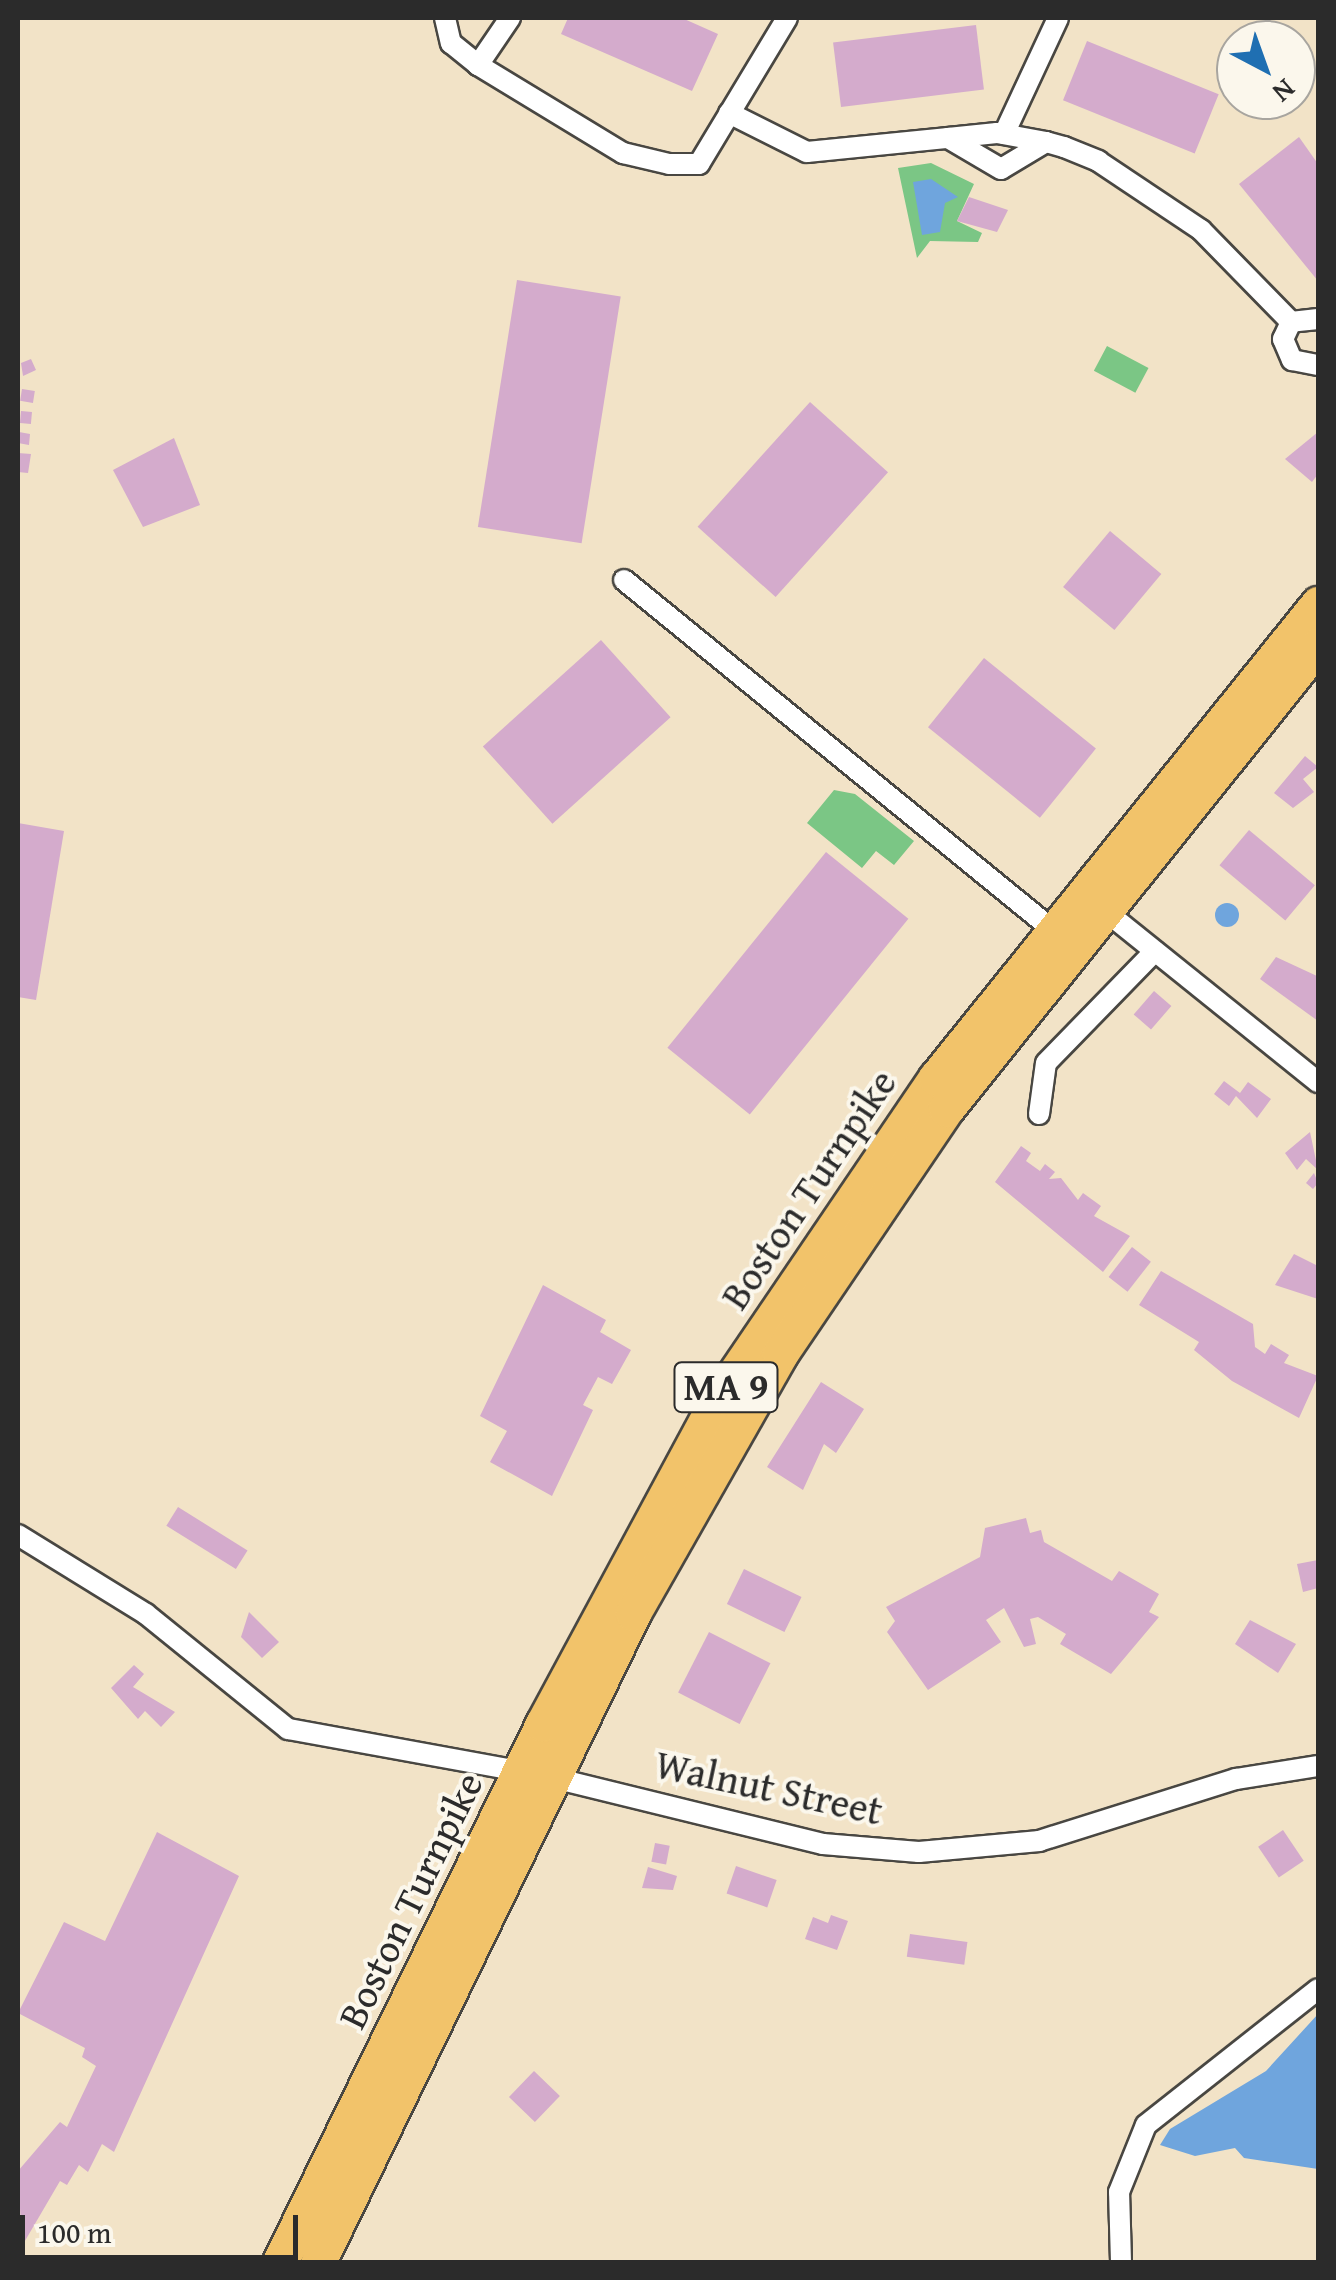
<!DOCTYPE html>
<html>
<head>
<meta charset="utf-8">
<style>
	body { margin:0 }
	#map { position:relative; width:1336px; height:2280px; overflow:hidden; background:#f2e3c7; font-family:"Gentium Book Plus",serif }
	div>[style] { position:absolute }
	.green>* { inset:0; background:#7bc685; transform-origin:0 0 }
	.water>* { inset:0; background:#6fa5dd }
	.round { border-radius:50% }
	.building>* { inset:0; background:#d4abcc; transform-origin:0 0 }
	.roads { filter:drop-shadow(2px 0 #494742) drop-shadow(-2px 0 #494742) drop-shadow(0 2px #494742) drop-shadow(0 -2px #494742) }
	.minor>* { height:20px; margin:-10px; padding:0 10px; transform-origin:10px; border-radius:10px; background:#fff }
	.trunk>* { height:35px; margin:-17.5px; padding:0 17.5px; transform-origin:17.5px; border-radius:17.5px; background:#f2c36a }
	span { translate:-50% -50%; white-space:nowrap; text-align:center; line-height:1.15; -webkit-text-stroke:8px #fbf7ec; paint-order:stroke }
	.shield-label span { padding:2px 8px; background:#fbf7ec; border:2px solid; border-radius:8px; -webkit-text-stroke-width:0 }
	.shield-label { font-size:38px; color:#2b2b2b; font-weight:700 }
	.street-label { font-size:40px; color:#2b2b2b }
	.frame { position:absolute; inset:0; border:20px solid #2b2b2b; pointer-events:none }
	.north { position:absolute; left:1216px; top:20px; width:100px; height:100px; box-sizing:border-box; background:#fbf7ec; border:2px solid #a8a59f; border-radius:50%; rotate:139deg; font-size:28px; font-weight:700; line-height:40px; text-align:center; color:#2b2b2b }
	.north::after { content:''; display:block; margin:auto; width:35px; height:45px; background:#1f6fb2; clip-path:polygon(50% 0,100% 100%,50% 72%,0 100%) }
	.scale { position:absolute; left:20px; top:2215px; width:278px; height:45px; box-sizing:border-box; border:5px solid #2b2b2b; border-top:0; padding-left:12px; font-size:30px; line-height:35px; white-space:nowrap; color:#2b2b2b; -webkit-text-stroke:8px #fbf7ec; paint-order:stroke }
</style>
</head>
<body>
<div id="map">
	<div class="green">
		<div style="clip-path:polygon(931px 163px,974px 184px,957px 221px,982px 233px,978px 242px,930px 241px,917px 258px,898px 168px)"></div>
		<div style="left:1107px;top:346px;width:47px;height:28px;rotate:28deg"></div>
		<div style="clip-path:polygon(834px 790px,855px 794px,914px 841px,894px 865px,876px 851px,862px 868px,807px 823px)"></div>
	</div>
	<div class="water">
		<div style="clip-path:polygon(931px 179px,958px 197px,945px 203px,940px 232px,922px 235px,913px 182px)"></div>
		<div class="round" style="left:1215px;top:903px;width:24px;height:24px"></div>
		<div style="clip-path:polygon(1318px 2014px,1318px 2169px,1244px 2158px,1235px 2148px,1195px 2156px,1160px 2145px,1170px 2129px,1266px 2071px)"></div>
	</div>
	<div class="building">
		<div style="clip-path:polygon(568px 18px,682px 18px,718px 34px,692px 91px,561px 34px)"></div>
		<div style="left:976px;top:25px;width:65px;height:144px;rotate:83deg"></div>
		<div style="left:1087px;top:41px;width:142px;height:64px;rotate:22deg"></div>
		<div style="clip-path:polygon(1299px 137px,1318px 164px,1318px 281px,1239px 184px)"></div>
		<div style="clip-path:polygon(969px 197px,1008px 210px,997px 232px,957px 221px)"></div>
		<div style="left:517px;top:280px;width:105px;height:250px;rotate:9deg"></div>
		<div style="clip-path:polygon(31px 359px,36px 370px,23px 376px,21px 363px)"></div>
		<div style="left:22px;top:389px;width:13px;height:12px;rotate:9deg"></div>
		<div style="left:810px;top:402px;width:105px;height:168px;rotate:42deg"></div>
		<div style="left:21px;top:411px;width:11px;height:12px;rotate:5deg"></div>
		<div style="clip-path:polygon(19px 432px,30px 434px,29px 445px,18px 443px)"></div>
		<div style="clip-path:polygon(1318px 432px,1318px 474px,1312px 482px,1285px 459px)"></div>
		<div style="clip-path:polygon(174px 438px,200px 505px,143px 527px,113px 470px)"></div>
		<div style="clip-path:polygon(18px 453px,31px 454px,28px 473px,18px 472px)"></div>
		<div style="left:1110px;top:531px;width:67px;height:73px;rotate:40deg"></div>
		<div style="left:601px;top:640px;width:104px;height:159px;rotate:48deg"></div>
		<div style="left:984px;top:658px;width:144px;height:89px;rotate:39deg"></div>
		<div style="clip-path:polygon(1305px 756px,1318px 767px,1303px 779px,1314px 792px,1293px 808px,1274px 793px)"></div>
		<div style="clip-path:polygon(18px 823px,64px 831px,36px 1000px,18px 997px)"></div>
		<div style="left:1249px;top:830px;width:86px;height:46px;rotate:40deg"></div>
		<div style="left:826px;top:852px;width:106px;height:252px;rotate:39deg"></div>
		<div style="clip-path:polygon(1276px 957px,1317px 976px,1318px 1021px,1260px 979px)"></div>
		<div style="left:1154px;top:991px;width:23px;height:31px;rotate:41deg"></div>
		<div style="clip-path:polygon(1224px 1081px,1240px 1093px,1248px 1082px,1271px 1099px,1257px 1118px,1236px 1096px,1229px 1106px,1214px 1094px)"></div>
		<div style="clip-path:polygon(1310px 1132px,1318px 1170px,1306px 1159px,1297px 1170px,1285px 1153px)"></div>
		<div style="clip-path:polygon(1021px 1146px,1031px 1153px,1026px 1161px,1040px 1171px,1045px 1164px,1055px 1172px,1049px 1179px,1061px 1178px,1078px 1200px,1083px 1193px,1101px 1206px,1094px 1216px,1130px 1236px,1103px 1272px,995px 1182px)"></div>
		<div style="clip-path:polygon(1314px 1173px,1318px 1183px,1313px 1189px,1306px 1183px)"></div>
		<div style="left:1132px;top:1247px;width:24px;height:38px;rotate:38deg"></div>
		<div style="clip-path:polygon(1294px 1254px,1318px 1266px,1318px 1299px,1275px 1285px)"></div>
		<div style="clip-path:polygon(1161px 1271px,1253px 1324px,1255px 1347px,1265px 1354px,1271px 1344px,1289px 1355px,1284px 1363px,1318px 1376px,1299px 1418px,1232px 1381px,1194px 1350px,1199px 1342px,1139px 1305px)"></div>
		<div style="clip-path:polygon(543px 1285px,606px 1320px,600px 1332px,631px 1350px,612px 1384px,598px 1377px,583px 1405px,593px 1410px,552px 1496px,490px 1462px,507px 1431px,480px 1416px)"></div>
		<div style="clip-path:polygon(821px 1382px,864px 1409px,836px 1453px,824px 1444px,803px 1490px,767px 1467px)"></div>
		<div style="left:178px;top:1507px;width:82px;height:22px;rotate:32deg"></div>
		<div style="clip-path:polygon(1026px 1518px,1030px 1533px,1041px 1530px,1044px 1542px,1112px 1581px,1119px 1571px,1159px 1594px,1149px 1612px,1159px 1617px,1111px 1674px,1060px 1644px,1066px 1634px,1038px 1617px,1030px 1619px,1036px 1644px,1024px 1647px,1004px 1608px,986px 1620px,1001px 1642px,928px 1690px,887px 1632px,895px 1621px,886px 1607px,980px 1557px,985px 1528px)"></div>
		<div style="clip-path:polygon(1318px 1560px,1318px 1588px,1303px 1592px,1297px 1564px)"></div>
		<div style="left:744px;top:1569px;width:64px;height:39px;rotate:26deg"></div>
		<div style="clip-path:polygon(249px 1612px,279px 1642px,262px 1658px,241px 1637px)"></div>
		<div style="clip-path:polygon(1250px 1620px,1296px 1644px,1278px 1673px,1235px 1644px)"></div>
		<div style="left:709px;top:1632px;width:69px;height:68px;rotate:27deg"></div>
		<div style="clip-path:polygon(134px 1665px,144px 1674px,133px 1687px,175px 1712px,161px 1727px,145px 1711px,138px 1719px,111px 1688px)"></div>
		<div style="left:1283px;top:1830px;width:37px;height:30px;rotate:56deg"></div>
		<div style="clip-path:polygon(157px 1832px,239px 1876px,114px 2152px,102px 2144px,88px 2172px,79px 2165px,67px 2185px,60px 2181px,22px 2246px,18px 2171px,60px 2122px,67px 2127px,96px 2066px,82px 2057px,85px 2048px,18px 2013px,64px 1922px,105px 1941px)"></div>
		<div style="left:655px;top:1843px;width:15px;height:19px;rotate:11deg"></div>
		<div style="left:736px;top:1866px;width:43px;height:29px;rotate:19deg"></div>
		<div style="clip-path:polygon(648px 1867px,677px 1876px,673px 1890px,642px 1888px)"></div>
		<div style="clip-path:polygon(831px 1915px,848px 1921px,837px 1950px,805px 1939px,813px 1917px,828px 1923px)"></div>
		<div style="left:910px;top:1934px;width:58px;height:23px;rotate:8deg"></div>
		<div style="left:534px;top:2071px;width:36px;height:36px;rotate:44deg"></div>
	</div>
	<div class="roads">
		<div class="minor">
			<div style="left:445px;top:18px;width:26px;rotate:77deg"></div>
			<div style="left:451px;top:43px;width:35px;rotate:39deg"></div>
			<div style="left:510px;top:18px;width:57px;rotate:124.2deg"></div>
			<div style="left:478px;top:65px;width:170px;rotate:31.3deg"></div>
			<div style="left:623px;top:153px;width:47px;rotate:13.4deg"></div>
			<div style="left:669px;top:164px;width:30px"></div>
			<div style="left:699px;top:164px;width:170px;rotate:-58.9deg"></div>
			<div style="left:729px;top:113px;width:87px;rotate:26.6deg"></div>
			<div style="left:807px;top:152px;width:142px;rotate:-5.7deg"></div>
			<div style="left:1004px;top:134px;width:128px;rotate:-65deg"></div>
			<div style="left:1046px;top:142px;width:52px;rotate:149deg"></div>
			<div style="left:1001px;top:169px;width:61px;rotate:-149.7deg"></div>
			<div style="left:948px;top:138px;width:49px;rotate:-5.8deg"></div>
			<div style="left:997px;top:133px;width:50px;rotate:10.4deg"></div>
			<div style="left:1046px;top:142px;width:19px;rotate:16deg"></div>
			<div style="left:1064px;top:147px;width:37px;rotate:22deg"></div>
			<div style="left:1098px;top:161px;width:124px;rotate:33.8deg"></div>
			<div style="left:1201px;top:230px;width:129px;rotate:45.6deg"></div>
			<div style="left:1318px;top:319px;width:27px;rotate:174deg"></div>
			<div style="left:1291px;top:322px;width:19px;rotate:115deg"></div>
			<div style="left:1283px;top:339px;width:23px;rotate:67deg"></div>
			<div style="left:1292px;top:360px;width:26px;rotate:11deg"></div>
			<div style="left:624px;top:580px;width:554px;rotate:39.21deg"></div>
			<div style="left:1104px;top:910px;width:275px;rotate:38.8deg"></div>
			<div style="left:1039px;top:1114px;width:51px;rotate:-82.2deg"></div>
			<div style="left:1046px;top:1063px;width:156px;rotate:-45.8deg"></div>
			<div style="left:18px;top:1535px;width:150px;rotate:31.7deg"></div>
			<div style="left:146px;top:1614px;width:183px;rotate:39deg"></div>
			<div style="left:288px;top:1729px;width:236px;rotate:10.3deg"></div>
			<div style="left:554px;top:1778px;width:277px;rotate:13.8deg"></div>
			<div style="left:823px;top:1844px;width:96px;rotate:4.8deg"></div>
			<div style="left:919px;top:1852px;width:121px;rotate:-5.2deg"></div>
			<div style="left:1039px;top:1841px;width:207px;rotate:-17.5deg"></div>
			<div style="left:1236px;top:1779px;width:83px;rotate:-9deg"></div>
			<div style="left:1121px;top:2262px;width:70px;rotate:-91.6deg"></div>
			<div style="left:1119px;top:2192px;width:72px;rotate:-68.1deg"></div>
			<div style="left:1146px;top:2125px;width:219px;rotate:-38.3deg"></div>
		</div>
		<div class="trunk">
			<div style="left:280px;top:2262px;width:599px;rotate:-63.95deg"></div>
			<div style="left:543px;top:1724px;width:371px;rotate:-61.7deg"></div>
			<div style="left:719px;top:1397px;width:386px;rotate:-55.8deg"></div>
			<div style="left:936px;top:1078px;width:609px;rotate:-51.13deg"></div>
			<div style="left:318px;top:2262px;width:721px;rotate:-64.11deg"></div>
			<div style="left:633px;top:1613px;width:298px;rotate:-60.4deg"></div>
			<div style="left:780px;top:1354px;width:296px;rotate:-55.9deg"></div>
			<div style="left:946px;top:1109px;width:595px;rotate:-51.28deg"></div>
		</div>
	</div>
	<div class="shield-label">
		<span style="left:726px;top:1387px">MA 9</span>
	</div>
	<div class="street-label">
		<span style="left:808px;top:1189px;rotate:-56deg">Boston Turnpike</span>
		<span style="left:769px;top:1787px;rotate:12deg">Walnut Street</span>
		<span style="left:410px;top:1900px;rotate:-64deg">Boston Turnpike</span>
	</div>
	<div class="frame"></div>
	<div class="north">N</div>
	<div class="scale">100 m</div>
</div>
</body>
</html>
